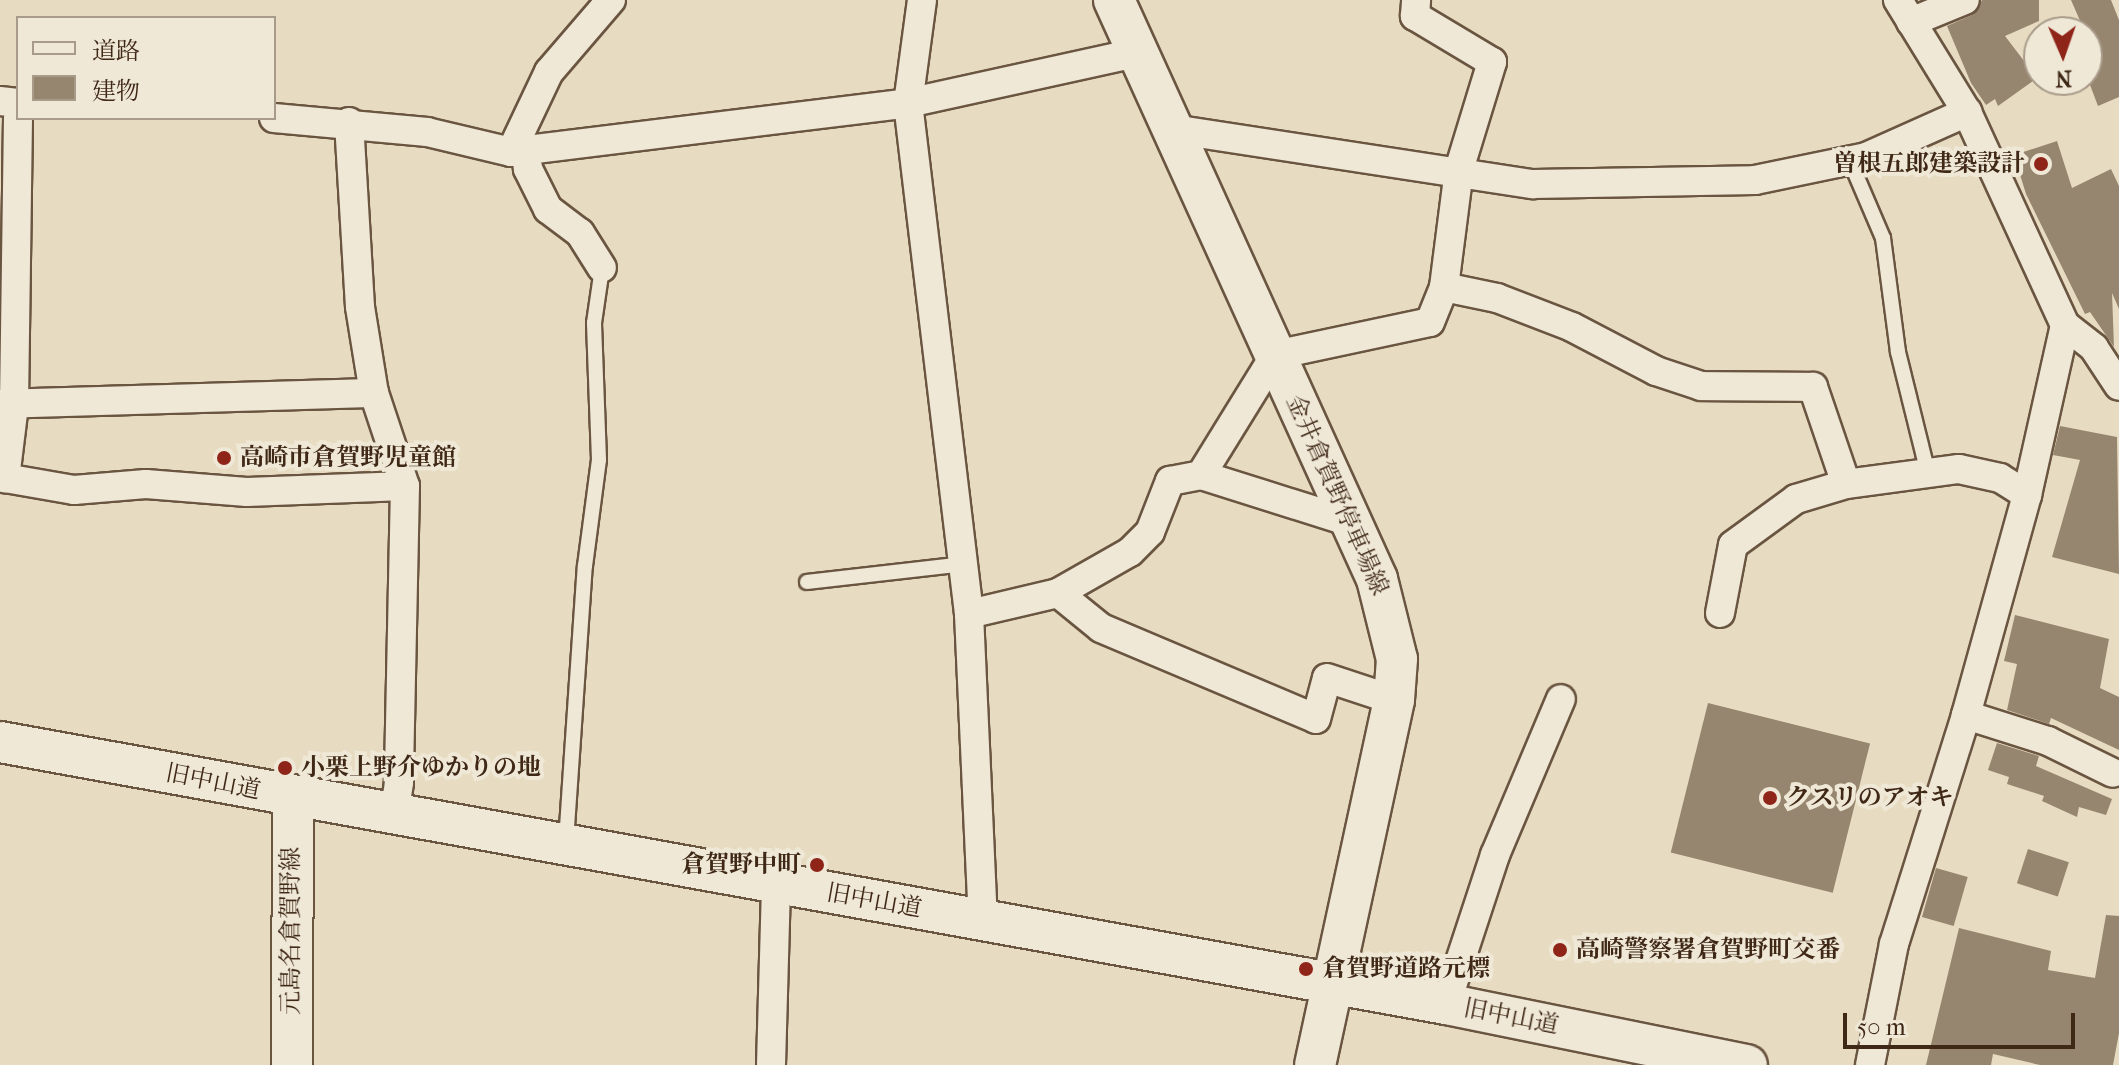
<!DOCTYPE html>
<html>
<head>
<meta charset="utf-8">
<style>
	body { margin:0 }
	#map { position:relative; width:2119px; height:1065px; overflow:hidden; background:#e7dcc1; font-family:"IM FELL French Canon","Noto Serif JP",serif }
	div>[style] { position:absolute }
	.building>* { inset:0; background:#97866f; transform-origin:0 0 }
	.roads { filter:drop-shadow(2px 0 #6a5541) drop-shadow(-2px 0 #6a5541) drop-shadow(0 2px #6a5541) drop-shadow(0 -2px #6a5541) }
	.service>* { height:14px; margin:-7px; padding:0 7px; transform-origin:7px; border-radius:7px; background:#efe8d7 }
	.minor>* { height:28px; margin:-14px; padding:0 14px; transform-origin:14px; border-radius:14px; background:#efe8d7 }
	.secondary>* { height:40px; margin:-20px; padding:0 20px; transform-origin:20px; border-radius:20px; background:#efe8d7 }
	.dots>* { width:22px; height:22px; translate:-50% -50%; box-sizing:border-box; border:4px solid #efe8d7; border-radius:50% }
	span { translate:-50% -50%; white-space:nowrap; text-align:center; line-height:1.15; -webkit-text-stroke:8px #efe8d7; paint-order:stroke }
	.poi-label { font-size:24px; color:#402816; font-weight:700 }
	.right { translate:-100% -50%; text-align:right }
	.left { translate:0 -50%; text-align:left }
	.street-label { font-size:24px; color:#402816 }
	.legend { position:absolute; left:16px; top:16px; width:260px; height:104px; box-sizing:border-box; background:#efe8d7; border:2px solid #a99b8a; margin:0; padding:10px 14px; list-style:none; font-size:24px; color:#402816 }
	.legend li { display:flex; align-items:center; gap:16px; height:40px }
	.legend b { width:40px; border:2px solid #a99b8a }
	.north { position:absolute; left:2023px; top:16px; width:80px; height:80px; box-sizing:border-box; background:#efe8d7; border:2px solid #a99b8a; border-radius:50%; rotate:178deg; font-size:22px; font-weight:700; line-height:32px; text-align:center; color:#402816 }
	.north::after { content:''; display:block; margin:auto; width:28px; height:36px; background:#8f2418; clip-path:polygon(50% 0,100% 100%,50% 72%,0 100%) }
	.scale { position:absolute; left:1843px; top:1013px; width:232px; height:36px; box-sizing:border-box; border:4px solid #402816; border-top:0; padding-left:10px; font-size:24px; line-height:28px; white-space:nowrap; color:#402816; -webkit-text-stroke:6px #efe8d7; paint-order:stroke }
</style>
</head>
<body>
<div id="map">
	<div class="building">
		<div style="clip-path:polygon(1982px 0,2039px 0,2039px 21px,2005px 36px,2037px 78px,1998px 106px,1995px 99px,1986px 105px,1971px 83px,1947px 26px,1972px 15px)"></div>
		<div style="clip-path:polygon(2071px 0,2111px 0,2119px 20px,2119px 97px,2098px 106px,2087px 77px,2091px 46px)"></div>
		<div style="clip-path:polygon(2057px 141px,2072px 188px,2111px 169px,2119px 186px,2119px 309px,2112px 293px,2114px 347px,2090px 312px,2085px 314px,2026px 194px,2014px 155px)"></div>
		<div style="clip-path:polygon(2060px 426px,2117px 437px,2119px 574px,2052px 557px,2080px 460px,2053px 455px)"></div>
		<div style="clip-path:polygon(2015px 615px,2109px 639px,2100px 688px,2119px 697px,2119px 750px,2051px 718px,2049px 724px,2007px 710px,2017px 664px,2004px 661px)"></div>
		<div style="left:1708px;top:703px;width:167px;height:154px;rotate:14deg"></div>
		<div style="clip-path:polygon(1997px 743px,2039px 756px,2036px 766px,2112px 799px,2106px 815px,2079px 807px,2077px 817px,2042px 801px,2044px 796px,2007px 784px,2009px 777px,1988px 770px)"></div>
		<div style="left:2028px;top:849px;width:43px;height:36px;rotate:18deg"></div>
		<div style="left:1936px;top:868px;width:33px;height:51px;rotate:16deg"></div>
		<div style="clip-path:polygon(2106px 915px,2119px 916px,2119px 1033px,2113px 1065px,2040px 1065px,1993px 1054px,1991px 1065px,1926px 1065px,1959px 928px,2051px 951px,2048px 970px,2095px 978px)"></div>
	</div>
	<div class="roads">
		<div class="service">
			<div style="left:1850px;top:161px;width:84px;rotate:66.8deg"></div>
			<div style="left:1883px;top:238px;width:115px;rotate:82.5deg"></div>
			<div style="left:1898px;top:352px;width:125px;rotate:76.1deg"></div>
			<div style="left:807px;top:582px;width:158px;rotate:-6.5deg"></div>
			<div style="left:566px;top:842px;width:277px;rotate:-86.1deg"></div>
			<div style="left:585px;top:566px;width:107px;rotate:-82.5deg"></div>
			<div style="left:599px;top:460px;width:137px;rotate:-92.1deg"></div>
			<div style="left:594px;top:323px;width:56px;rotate:-81.7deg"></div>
		</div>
		<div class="minor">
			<div style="left:922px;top:0;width:104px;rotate:97.7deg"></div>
			<div style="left:908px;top:103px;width:515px;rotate:83.19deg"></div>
			<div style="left:969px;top:614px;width:306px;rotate:87.4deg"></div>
			<div style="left:1898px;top:0;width:132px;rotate:58.4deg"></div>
			<div style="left:1967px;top:112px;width:234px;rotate:65.3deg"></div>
			<div style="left:2065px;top:325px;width:37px;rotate:38deg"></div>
			<div style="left:2094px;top:348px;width:45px;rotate:56.7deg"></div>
			<div style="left:1911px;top:22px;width:58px;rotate:-22.2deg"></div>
			<div style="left:0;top:101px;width:18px;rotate:6deg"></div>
			<div style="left:18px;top:118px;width:287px;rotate:90.8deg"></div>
			<div style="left:14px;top:405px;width:74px;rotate:97deg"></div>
			<div style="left:5px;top:478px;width:70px;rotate:9.9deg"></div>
			<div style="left:74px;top:490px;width:72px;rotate:-4.8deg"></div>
			<div style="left:146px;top:484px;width:101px;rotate:4.5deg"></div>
			<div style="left:247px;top:492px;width:158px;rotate:-2.2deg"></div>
			<div style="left:274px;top:118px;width:154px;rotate:5.2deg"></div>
			<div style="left:427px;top:132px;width:86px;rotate:13.4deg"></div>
			<div style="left:511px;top:152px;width:400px;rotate:-7deg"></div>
			<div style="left:908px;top:103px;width:233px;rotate:-12.4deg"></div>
			<div style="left:349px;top:122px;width:185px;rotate:86.6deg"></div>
			<div style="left:360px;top:307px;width:87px;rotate:80.8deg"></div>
			<div style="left:374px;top:393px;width:98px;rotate:71.6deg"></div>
			<div style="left:405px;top:486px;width:297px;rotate:91.2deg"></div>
			<div style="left:399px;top:783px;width:31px;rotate:99deg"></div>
			<div style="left:1172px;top:129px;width:365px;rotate:8.7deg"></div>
			<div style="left:1533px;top:184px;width:222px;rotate:-1deg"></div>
			<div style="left:1755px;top:180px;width:113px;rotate:-11.7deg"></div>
			<div style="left:1866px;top:157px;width:111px;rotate:-24deg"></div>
			<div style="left:526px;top:151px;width:18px;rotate:84deg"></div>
			<div style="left:528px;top:169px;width:45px;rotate:63.4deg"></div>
			<div style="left:548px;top:209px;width:40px;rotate:37deg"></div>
			<div style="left:580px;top:233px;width:41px;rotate:57.8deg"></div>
			<div style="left:511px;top:152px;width:89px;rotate:-64.6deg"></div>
			<div style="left:549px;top:72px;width:95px;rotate:-49.3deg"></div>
			<div style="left:1444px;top:287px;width:54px;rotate:11.7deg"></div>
			<div style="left:1497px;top:298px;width:80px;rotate:21.1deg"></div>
			<div style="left:1572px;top:327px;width:95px;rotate:27.6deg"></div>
			<div style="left:1656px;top:371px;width:47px;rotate:18.4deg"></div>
			<div style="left:1701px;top:386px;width:112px;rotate:0.5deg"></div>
			<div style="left:1813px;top:387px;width:102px;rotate:71.2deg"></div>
			<div style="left:0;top:404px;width:374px;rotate:-1.7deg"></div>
			<div style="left:1201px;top:475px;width:141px;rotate:-58.3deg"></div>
			<div style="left:1275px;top:355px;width:158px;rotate:-12deg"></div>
			<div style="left:1430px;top:322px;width:38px;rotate:-68deg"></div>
			<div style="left:1444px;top:287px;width:118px;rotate:-82.7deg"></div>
			<div style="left:1459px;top:170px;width:113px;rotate:-73deg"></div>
			<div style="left:1492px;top:62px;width:90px;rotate:-149.1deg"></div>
			<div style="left:1415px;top:16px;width:16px;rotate:-86deg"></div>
			<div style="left:1058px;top:593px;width:55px;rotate:39.1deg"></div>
			<div style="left:1101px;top:628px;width:233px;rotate:22.9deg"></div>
			<div style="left:1316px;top:719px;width:42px;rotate:-75deg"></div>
			<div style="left:1327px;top:678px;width:71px;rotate:18.2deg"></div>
			<div style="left:1720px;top:613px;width:69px;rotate:-79.2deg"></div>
			<div style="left:1733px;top:545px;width:78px;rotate:-36.1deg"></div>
			<div style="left:1796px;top:499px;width:52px;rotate:-16.7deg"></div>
			<div style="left:1846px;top:484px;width:114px;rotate:-7.6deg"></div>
			<div style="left:1959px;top:469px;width:42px;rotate:12.4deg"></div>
			<div style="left:2000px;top:478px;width:32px;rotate:32deg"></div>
			<div style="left:969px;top:614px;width:91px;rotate:-13.3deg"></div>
			<div style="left:1058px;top:593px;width:83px;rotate:-29.7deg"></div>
			<div style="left:1130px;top:552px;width:28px;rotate:-45deg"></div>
			<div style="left:1150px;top:532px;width:55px;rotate:-68.6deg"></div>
			<div style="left:1170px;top:481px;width:32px;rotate:-11deg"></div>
			<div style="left:1201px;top:475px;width:156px;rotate:17.5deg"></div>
			<div style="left:1966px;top:715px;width:86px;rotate:17.6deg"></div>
			<div style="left:2048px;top:741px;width:72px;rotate:26.2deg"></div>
			<div style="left:1446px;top:1004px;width:157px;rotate:-71.8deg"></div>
			<div style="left:1495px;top:855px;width:169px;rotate:-67.1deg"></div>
			<div style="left:771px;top:1065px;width:181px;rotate:-88.4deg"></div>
			<div style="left:1870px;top:1065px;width:123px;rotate:-78.8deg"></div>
			<div style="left:1894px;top:944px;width:240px;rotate:-72.5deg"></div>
			<div style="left:1966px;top:715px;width:228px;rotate:-74.5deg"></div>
			<div style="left:2027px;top:495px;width:174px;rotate:-77.4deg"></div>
		</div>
		<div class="secondary">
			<div style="left:1114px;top:0;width:636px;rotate:65.57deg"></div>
			<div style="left:1377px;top:579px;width:82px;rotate:76deg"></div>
			<div style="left:1397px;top:659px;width:41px;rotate:94.2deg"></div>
			<div style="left:1394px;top:700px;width:373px;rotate:102.2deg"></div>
			<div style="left:0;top:742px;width:1470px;rotate:10.27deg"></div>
			<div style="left:1446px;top:1004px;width:307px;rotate:11.5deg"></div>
			<div style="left:292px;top:1065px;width:268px;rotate:-89.8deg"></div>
		</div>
	</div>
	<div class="dots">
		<div style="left:2041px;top:164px;background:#8f2418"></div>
		<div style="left:224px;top:458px;background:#8f2418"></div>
		<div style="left:285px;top:768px;background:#8f2418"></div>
		<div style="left:1770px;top:798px;background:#8f2418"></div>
		<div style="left:817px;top:865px;background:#8f2418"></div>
		<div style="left:1560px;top:950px;background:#8f2418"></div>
		<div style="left:1306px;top:969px;background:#8f2418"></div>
	</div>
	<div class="poi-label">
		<span class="right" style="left:2025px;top:164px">曽根五郎建築設計</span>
		<span class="left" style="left:240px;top:458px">高崎市倉賀野児童館</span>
		<span class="left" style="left:301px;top:768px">小栗上野介ゆかりの地</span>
		<span class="left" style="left:1786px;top:798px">クスリのアオキ</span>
		<span class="right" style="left:801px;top:865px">倉賀野中町</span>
		<span class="left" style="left:1576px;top:950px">高崎警察署倉賀野町交番</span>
		<span class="left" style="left:1322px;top:969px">倉賀野道路元標</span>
	</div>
	<div class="street-label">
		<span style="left:1337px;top:495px;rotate:66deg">金井倉賀野停車場線</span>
		<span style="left:213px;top:782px;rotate:11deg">旧中山道</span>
		<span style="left:874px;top:901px;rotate:10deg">旧中山道</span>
		<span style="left:291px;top:931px;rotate:-90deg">元島名倉賀野線</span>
		<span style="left:1511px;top:1017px;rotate:11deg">旧中山道</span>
	</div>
	<ul class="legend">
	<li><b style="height:10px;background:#efe8d7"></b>道路</li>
	<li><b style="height:22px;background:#97866f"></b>建物</li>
	</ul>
	<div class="north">N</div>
	<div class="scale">50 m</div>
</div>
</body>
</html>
